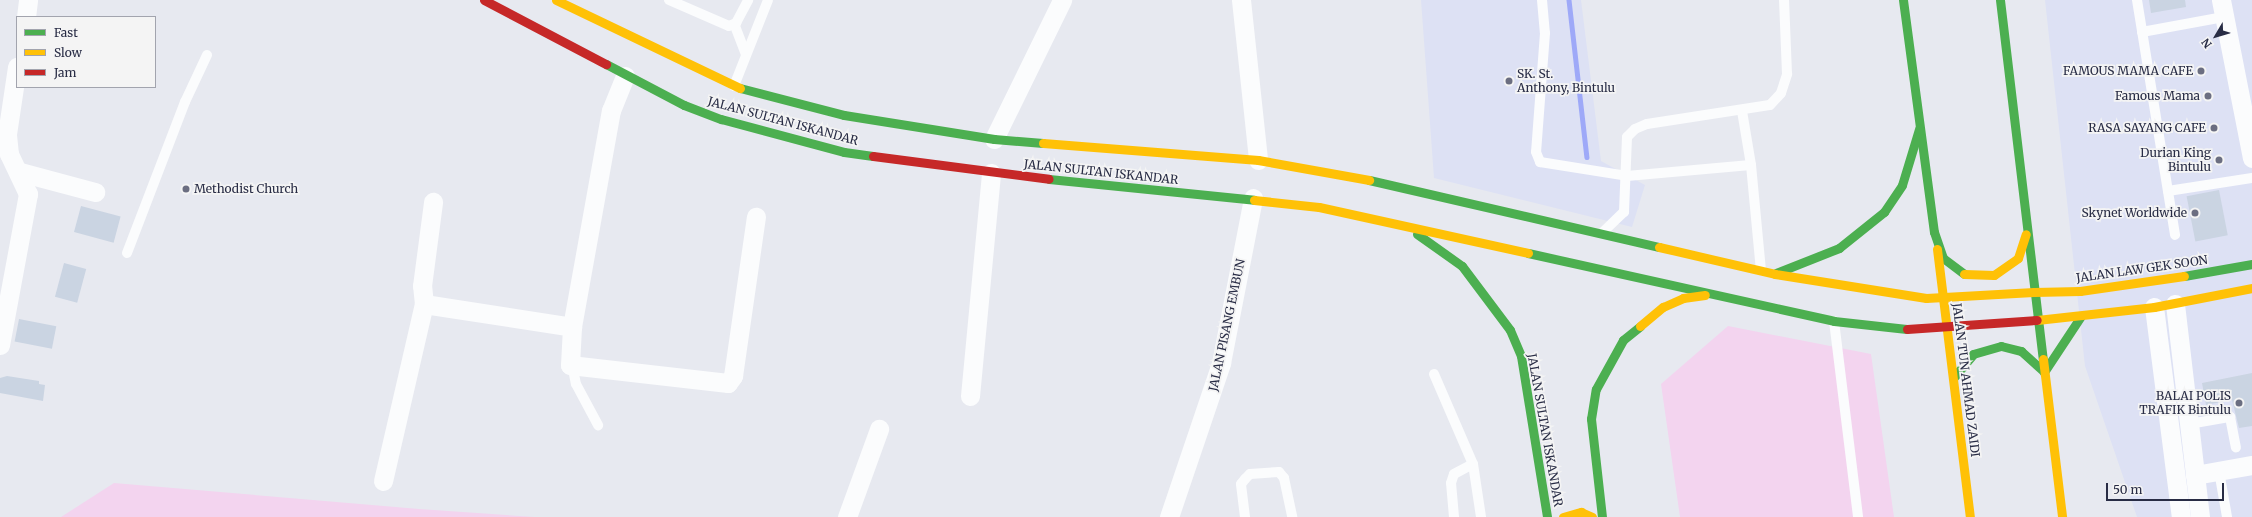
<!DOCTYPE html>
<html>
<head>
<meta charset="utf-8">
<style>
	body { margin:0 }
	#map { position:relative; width:2252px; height:517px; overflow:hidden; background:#e7e9f0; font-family:Merriweather,serif }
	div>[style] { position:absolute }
	.built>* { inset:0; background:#dde1f4 }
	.green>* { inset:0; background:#f3d4ef }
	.stream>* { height:4.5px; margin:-2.25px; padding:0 2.25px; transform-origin:2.25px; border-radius:2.25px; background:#9ea9f8 }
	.building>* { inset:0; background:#cad4e2; transform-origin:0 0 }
	.lane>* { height:10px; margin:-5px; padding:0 5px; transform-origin:5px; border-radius:5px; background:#fbfcfd }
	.street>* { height:19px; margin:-9.5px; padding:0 9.5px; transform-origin:9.5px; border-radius:9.5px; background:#fbfcfd }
	.fast>* { height:9px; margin:-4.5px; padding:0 4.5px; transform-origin:4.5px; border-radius:4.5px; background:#4caf50 }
	.slow>* { height:9px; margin:-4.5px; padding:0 4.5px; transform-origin:4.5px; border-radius:4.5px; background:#ffc107 }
	.jam>* { height:9px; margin:-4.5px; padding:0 4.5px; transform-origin:4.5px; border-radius:4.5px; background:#c62828 }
	.dots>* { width:11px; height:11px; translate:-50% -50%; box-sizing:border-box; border:2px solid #f4f4f4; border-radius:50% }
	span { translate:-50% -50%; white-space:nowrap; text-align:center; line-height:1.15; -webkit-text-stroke:3.5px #f4f4f4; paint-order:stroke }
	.poi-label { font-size:12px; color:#282c45 }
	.right { translate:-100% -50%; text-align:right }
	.left { translate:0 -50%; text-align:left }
	.street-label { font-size:12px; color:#282c45 }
	.legend { position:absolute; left:16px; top:16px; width:140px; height:72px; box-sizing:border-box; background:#f4f4f4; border:1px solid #a2a4ae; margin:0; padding:5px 7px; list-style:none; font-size:12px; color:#282c45 }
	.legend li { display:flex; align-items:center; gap:8px; height:20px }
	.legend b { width:20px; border:1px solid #a2a4ae }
	.north { position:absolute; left:2196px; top:16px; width:40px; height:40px; -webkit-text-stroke:3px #f4f4f4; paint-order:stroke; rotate:232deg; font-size:11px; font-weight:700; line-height:16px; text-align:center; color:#282c45 }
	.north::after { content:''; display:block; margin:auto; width:14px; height:18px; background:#282c45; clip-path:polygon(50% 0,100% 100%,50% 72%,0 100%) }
	.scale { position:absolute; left:2106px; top:483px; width:118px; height:18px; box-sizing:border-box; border:2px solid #282c45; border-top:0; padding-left:5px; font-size:12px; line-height:14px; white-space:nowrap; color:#282c45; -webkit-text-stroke:3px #f4f4f4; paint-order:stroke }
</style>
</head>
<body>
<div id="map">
	<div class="built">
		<div style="clip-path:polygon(1421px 0,1581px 0,1601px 161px,1645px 185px,1632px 227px,1434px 178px)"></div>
		<div style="clip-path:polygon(2045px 0,2252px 0,2252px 517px,2137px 517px,2085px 366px)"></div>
	</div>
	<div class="green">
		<div style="clip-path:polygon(1728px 326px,1871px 354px,1894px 517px,1680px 517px,1661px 384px)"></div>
		<div style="clip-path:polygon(114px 483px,419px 509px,535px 517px,61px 517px)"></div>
	</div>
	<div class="stream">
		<div style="left:1569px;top:0;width:158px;rotate:83.5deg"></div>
	</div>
	<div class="building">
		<div style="clip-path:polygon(2149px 0,2185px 0,2186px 7px,2151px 13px)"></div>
		<div style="left:2219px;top:190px;width:46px;height:33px;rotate:79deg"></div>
		<div style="left:81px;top:206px;width:41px;height:27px;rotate:15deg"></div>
		<div style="left:64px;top:263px;width:23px;height:35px;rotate:15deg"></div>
		<div style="left:19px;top:319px;width:38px;height:23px;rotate:11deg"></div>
		<div style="clip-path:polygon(2252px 373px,2252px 426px,2239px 428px,2232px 400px,2206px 405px,2202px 383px)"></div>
		<div style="clip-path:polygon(7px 376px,39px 381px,39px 384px,45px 385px,43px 401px,0 393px,0 378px)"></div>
	</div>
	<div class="lane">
		<div style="left:669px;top:0;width:65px;rotate:23.4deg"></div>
		<div style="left:729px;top:26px;width:8px;rotate:-23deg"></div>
		<div style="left:736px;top:23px;width:26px;rotate:-62deg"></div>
		<div style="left:1542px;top:0;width:33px;rotate:85deg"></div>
		<div style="left:1545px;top:33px;width:119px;rotate:94.3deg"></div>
		<div style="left:1536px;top:152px;width:11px;rotate:68deg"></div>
		<div style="left:1540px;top:162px;width:88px;rotate:9.1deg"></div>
		<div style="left:1627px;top:176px;width:124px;rotate:-5.1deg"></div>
		<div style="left:1751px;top:165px;width:105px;rotate:84.6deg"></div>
		<div style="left:2137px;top:0;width:238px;rotate:80.8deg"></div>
		<div style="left:735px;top:26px;width:30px;rotate:69deg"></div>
		<div style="left:2142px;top:32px;width:83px;rotate:-10.4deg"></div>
		<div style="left:734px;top:86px;width:92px;rotate:-68.4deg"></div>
		<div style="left:1742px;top:111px;width:55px;rotate:80.5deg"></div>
		<div style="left:2168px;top:191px;width:85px;rotate:-8.8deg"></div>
		<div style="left:1604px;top:231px;width:28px;rotate:-44deg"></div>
		<div style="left:1624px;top:212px;width:75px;rotate:-87.7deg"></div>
		<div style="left:1627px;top:137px;width:11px;rotate:-45deg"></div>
		<div style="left:1635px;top:129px;width:13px;rotate:-23deg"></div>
		<div style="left:1647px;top:124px;width:124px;rotate:-8.8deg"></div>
		<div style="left:1770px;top:105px;width:16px;rotate:-47deg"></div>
		<div style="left:1781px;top:93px;width:20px;rotate:-72deg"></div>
		<div style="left:1787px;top:74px;width:74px;rotate:-92.3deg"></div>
		<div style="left:127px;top:253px;width:162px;rotate:-69deg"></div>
		<div style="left:185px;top:102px;width:52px;rotate:-64.9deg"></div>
		<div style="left:1834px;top:321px;width:197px;rotate:83deg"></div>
		<div style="left:573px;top:369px;width:15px;rotate:79deg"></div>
		<div style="left:576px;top:384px;width:47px;rotate:61.8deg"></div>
		<div style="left:1434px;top:374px;width:98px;rotate:66.6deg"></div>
		<div style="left:1473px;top:464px;width:54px;rotate:81.4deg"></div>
		<div style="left:2189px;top:424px;width:42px;rotate:-9.7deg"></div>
		<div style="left:2230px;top:417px;width:31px;rotate:79deg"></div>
		<div style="left:2219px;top:471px;width:47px;rotate:80.1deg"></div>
		<div style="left:1245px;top:517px;width:33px;rotate:-97deg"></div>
		<div style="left:1241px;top:484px;width:6px;rotate:-51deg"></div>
		<div style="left:1245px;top:479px;width:7px;rotate:-45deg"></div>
		<div style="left:1250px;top:474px;width:29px;rotate:-4deg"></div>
		<div style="left:1279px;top:472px;width:8px;rotate:50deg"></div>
		<div style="left:1284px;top:478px;width:40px;rotate:78deg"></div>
		<div style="left:1454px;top:517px;width:34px;rotate:-95deg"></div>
		<div style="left:1451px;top:483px;width:9px;rotate:-72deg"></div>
		<div style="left:1454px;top:474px;width:21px;rotate:-28deg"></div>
	</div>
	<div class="street">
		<div style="left:1241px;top:0;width:161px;rotate:83.9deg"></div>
		<div style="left:2221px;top:0;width:161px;rotate:78.9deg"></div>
		<div style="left:26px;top:17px;width:17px;rotate:-83deg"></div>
		<div style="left:625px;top:76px;width:37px;rotate:112deg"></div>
		<div style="left:611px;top:110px;width:220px;rotate:100.2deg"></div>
		<div style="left:572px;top:327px;width:38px;rotate:93deg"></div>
		<div style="left:570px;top:365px;width:159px;rotate:6.5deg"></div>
		<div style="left:728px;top:383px;width:9px;rotate:-54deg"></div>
		<div style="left:733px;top:376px;width:161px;rotate:-81.8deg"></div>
		<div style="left:994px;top:139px;width:155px;rotate:-63.9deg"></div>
		<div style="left:20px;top:172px;width:78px;rotate:14.9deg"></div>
		<div style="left:424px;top:304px;width:150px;rotate:8.8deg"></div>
		<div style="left:2175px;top:304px;width:214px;rotate:83.3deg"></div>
		<div style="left:2154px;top:307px;width:212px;rotate:82.7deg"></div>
		<div style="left:0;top:345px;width:154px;rotate:-79.5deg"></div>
		<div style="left:28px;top:194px;width:44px;rotate:-115.4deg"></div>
		<div style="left:9px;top:154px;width:20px;rotate:-96deg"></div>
		<div style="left:7px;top:134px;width:68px;rotate:-81.5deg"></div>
		<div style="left:970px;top:396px;width:224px;rotate:-84.6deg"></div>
		<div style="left:2195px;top:475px;width:58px;rotate:-10deg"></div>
		<div style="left:383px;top:481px;width:182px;rotate:-77deg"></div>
		<div style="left:424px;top:304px;width:18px;rotate:-96deg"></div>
		<div style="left:422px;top:286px;width:85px;rotate:-82.5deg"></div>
		<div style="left:847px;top:517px;width:94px;rotate:-70deg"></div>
		<div style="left:1169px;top:517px;width:163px;rotate:-71.3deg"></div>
		<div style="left:1221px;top:363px;width:168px;rotate:-79deg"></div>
	</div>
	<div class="fast">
		<div style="left:1903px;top:0;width:234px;rotate:82.4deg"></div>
		<div style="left:1934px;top:232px;width:28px;rotate:71deg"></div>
		<div style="left:1943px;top:258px;width:26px;rotate:37deg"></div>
		<div style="left:2000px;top:0;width:362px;rotate:83.2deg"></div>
		<div style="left:606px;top:64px;width:88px;rotate:27.7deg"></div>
		<div style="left:684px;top:105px;width:40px;rotate:21deg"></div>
		<div style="left:721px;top:119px;width:127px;rotate:15deg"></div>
		<div style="left:844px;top:152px;width:29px;rotate:8deg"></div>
		<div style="left:740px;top:88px;width:107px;rotate:14.6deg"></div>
		<div style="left:844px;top:115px;width:152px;rotate:9.1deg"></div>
		<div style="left:994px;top:139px;width:49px;rotate:4.7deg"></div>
		<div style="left:1049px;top:179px;width:206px;rotate:5.8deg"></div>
		<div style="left:1369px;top:180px;width:298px;rotate:13deg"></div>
		<div style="left:1417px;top:234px;width:55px;rotate:35.4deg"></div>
		<div style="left:1462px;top:266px;width:80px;rotate:53.1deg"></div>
		<div style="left:1510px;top:330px;width:28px;rotate:67deg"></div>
		<div style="left:1521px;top:356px;width:163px;rotate:80.8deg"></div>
		<div style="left:1528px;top:253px;width:313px;rotate:12.5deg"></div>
		<div style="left:1834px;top:321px;width:73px;rotate:6.3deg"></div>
		<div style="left:1776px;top:273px;width:68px;rotate:-21.6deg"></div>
		<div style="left:1839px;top:248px;width:58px;rotate:-38.7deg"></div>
		<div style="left:1884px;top:212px;width:32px;rotate:-56deg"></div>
		<div style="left:1902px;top:185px;width:59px;rotate:-73.1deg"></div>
		<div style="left:2184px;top:276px;width:69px;rotate:-10deg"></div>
		<div style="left:2044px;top:372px;width:67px;rotate:-56.5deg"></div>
		<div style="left:1954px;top:377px;width:30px;rotate:-50deg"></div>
		<div style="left:1973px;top:354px;width:29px;rotate:-16deg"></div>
		<div style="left:2001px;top:346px;width:21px;rotate:14deg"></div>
		<div style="left:2021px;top:351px;width:31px;rotate:42deg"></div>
		<div style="left:1602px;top:517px;width:99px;rotate:-96.4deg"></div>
		<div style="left:1591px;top:419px;width:30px;rotate:-81deg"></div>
		<div style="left:1596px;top:389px;width:56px;rotate:-61.1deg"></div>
		<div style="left:1623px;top:340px;width:22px;rotate:-39deg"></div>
	</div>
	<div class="slow">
		<div style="left:556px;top:0;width:204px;rotate:25.6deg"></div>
		<div style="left:1043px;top:143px;width:216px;rotate:4.5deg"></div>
		<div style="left:1258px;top:160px;width:113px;rotate:10.2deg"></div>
		<div style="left:1254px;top:200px;width:65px;rotate:6.1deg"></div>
		<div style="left:1319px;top:207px;width:214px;rotate:12.4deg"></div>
		<div style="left:1659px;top:247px;width:119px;rotate:13.1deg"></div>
		<div style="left:1775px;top:274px;width:153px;rotate:9deg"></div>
		<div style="left:1926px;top:298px;width:108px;rotate:-3.2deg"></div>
		<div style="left:1937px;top:249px;width:270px;rotate:83deg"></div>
		<div style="left:1964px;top:274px;width:30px;rotate:2deg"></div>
		<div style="left:1994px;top:275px;width:29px;rotate:-35deg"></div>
		<div style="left:2018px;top:258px;width:25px;rotate:-72deg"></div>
		<div style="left:2034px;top:292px;width:46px;rotate:-1.2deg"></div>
		<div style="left:2080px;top:291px;width:105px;rotate:-8.2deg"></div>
		<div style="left:2037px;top:320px;width:118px;rotate:-6.3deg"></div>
		<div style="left:2154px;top:307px;width:100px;rotate:-11deg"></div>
		<div style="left:1640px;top:326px;width:30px;rotate:-40deg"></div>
		<div style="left:1663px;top:307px;width:22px;rotate:-24deg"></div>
		<div style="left:1683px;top:298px;width:22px;rotate:-8deg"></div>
		<div style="left:2043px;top:359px;width:159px;rotate:83.1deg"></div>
		<div style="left:1563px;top:517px;width:19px;rotate:-16deg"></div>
		<div style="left:1581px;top:512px;width:12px;rotate:24deg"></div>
	</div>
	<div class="jam">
		<div style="left:484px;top:0;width:138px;rotate:27.7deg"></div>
		<div style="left:873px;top:156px;width:177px;rotate:7.4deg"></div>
		<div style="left:1907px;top:329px;width:130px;rotate:-4deg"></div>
	</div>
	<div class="dots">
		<div style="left:2201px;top:71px;background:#6b6e81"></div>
		<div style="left:1509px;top:81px;background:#6b6e81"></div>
		<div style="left:2208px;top:96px;background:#6b6e81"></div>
		<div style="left:2214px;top:128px;background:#6b6e81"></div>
		<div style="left:2219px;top:160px;background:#6b6e81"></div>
		<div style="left:186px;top:189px;background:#6b6e81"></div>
		<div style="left:2195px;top:213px;background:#6b6e81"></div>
		<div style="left:2239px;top:403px;background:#6b6e81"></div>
	</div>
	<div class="poi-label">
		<span class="right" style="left:2193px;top:71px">FAMOUS MAMA CAFE</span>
		<span class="left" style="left:1517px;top:81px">SK. St.<br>Anthony, Bintulu</span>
		<span class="right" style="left:2200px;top:96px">Famous Mama</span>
		<span class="right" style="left:2206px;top:128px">RASA SAYANG CAFE</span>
		<span class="right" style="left:2211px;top:160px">Durian King<br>Bintulu</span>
		<span class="left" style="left:194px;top:189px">Methodist Church</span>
		<span class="right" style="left:2187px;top:213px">Skynet Worldwide</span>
		<span class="right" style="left:2231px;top:403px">BALAI POLIS<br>TRAFIK Bintulu</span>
	</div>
	<div class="street-label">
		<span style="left:783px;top:121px;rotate:15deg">JALAN SULTAN ISKANDAR</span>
		<span style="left:1101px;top:172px;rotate:6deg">JALAN SULTAN ISKANDAR</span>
		<span style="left:2142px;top:269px;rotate:-8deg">JALAN LAW GEK SOON</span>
		<span style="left:1227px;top:325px;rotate:-78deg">JALAN PISANG EMBUN</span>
		<span style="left:1966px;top:380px;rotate:83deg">JALAN TUN AHMAD ZAIDI</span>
		<span style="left:1545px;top:430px;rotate:80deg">JALAN SULTAN ISKANDAR</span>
	</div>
	<ul class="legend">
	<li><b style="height:5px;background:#4caf50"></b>Fast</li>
	<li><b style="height:5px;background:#ffc107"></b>Slow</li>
	<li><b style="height:5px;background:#c62828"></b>Jam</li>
	</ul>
	<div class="north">N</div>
	<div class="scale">50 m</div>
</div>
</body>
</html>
